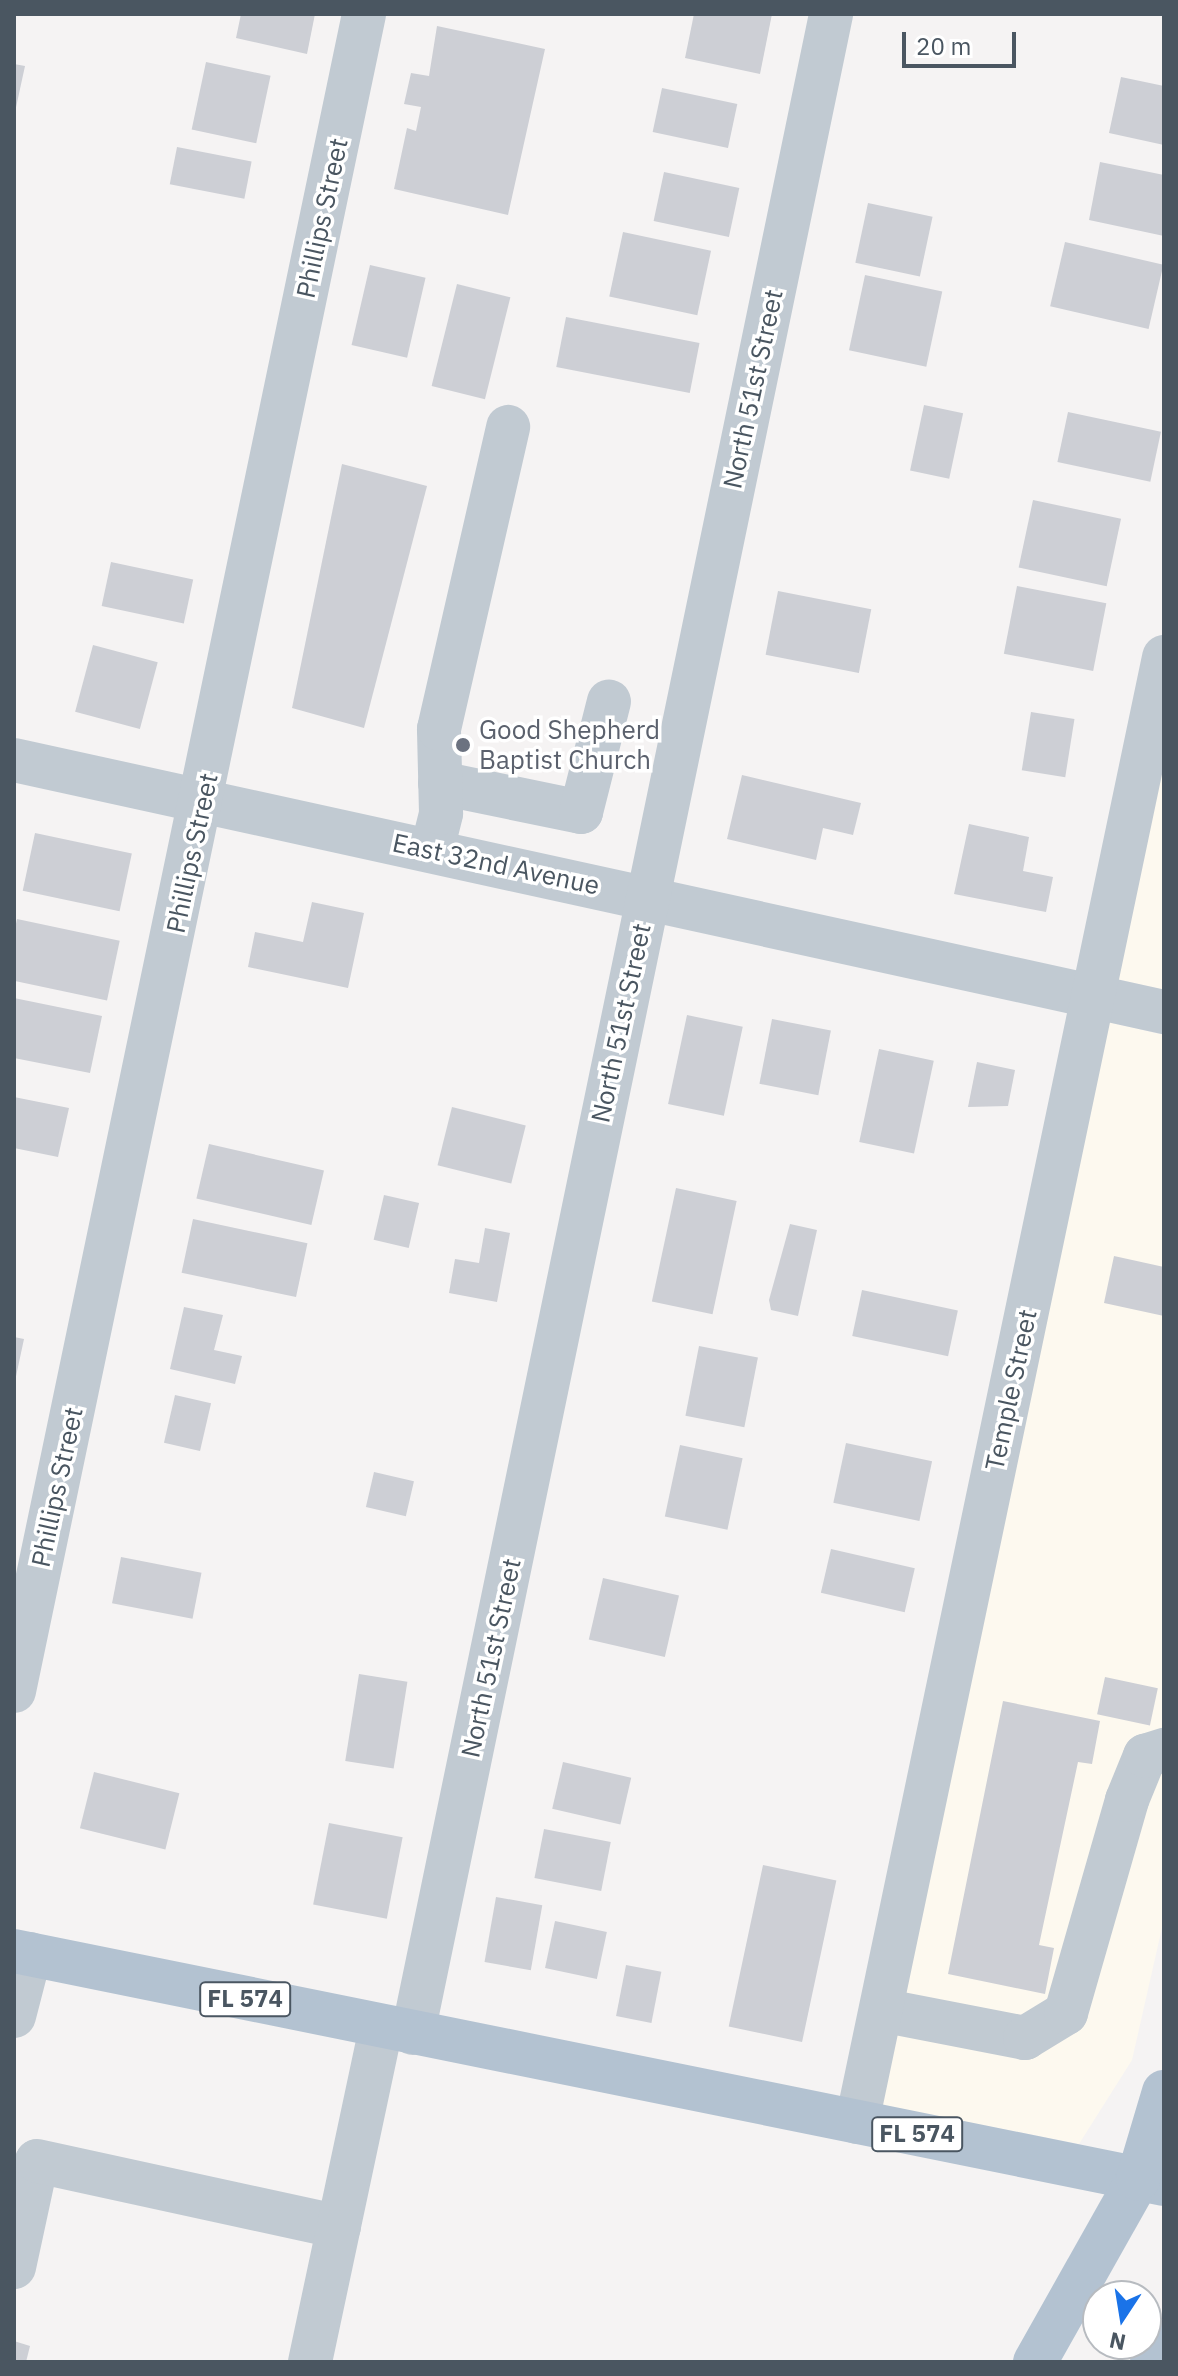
<!DOCTYPE html>
<html>
<head>
<meta charset="utf-8">
<style>
	body { margin:0 }
	#map { position:relative; width:1178px; height:2376px; overflow:hidden; background:#f5f3f3; font-family:"IBM Plex Sans",sans-serif }
	div>[style] { position:absolute }
	.commercial>* { inset:0; background:#fdf9ef }
	.building>* { inset:0; background:#cdcfd5; transform-origin:0 0 }
	.minor>* { height:44px; margin:-22px; padding:0 22px; transform-origin:22px; border-radius:22px; background:#c1cad2 }
	.major>* { height:44px; margin:-22px; padding:0 22px; transform-origin:22px; border-radius:22px; background:#b3c2d1 }
	.dots>* { width:22px; height:22px; translate:-50% -50%; box-sizing:border-box; border:4px solid #fff; border-radius:50% }
	span { translate:-50% -50%; white-space:nowrap; text-align:center; line-height:1.15; -webkit-text-stroke:7px #fff; paint-order:stroke }
	.shield-label span { padding:2px 6px; background:#fff; border:2px solid; border-radius:6px; -webkit-text-stroke-width:0 }
	.shield-label { font-size:24px; color:#4a5661; font-weight:700 }
	.street-label { font-size:26px; color:#4a5661 }
	.worship-label { font-size:26px; color:#5b616d }
	.left { translate:0 -50%; text-align:left }
	.frame { position:absolute; inset:0; border:16px solid #4a5661; pointer-events:none }
	.north { position:absolute; left:1082px; top:2280px; width:80px; height:80px; box-sizing:border-box; background:#fff; border:2px solid #b7bbc0; border-radius:50%; rotate:192deg; font-size:22px; font-weight:700; line-height:32px; text-align:center; color:#4a5661 }
	.north::after { content:''; display:block; margin:auto; width:28px; height:36px; background:#1a73e8; clip-path:polygon(50% 0,100% 100%,50% 72%,0 100%) }
	.scale { position:absolute; left:902px; top:32px; width:114px; height:36px; box-sizing:border-box; border:4px solid #4a5661; border-top:0; padding-left:10px; font-size:24px; line-height:28px; white-space:nowrap; color:#4a5661; -webkit-text-stroke:6px #fff; paint-order:stroke }
</style>
</head>
<body>
<div id="map">
	<div class="commercial">
		<div style="clip-path:polygon(1164px 753px,1164px 990px,1117px 979px)"></div>
		<div style="clip-path:polygon(1108px 1022px,1164px 1035px,1164px 1919px,1132px 2060px,1079px 2144px,881px 2105px)"></div>
	</div>
	<div class="building">
		<div style="clip-path:polygon(241px 14px,315px 14px,307px 54px,236px 38px)"></div>
		<div style="clip-path:polygon(694px 14px,772px 14px,760px 74px,685px 58px)"></div>
		<div style="clip-path:polygon(437px 26px,545px 49px,508px 215px,394px 189px,407px 128px,416px 131px,421px 107px,404px 104px,411px 73px,429px 76px)"></div>
		<div style="left:206px;top:62px;width:66px;height:69px;rotate:12deg"></div>
		<div style="clip-path:polygon(14px 64px,25px 66px,15px 112px,14px 112px)"></div>
		<div style="clip-path:polygon(1121px 77px,1164px 86px,1164px 145px,1109px 133px)"></div>
		<div style="left:662px;top:88px;width:77px;height:45px;rotate:12deg"></div>
		<div style="left:177px;top:147px;width:76px;height:38px;rotate:11deg"></div>
		<div style="clip-path:polygon(1100px 162px,1164px 175px,1164px 236px,1089px 220px)"></div>
		<div style="left:664px;top:172px;width:77px;height:50px;rotate:12deg"></div>
		<div style="left:868px;top:203px;width:66px;height:61px;rotate:12deg"></div>
		<div style="left:623px;top:232px;width:90px;height:66px;rotate:12deg"></div>
		<div style="left:1065px;top:242px;width:101px;height:66px;rotate:13deg"></div>
		<div style="left:370px;top:265px;width:57px;height:82px;rotate:13deg"></div>
		<div style="left:865px;top:275px;width:79px;height:77px;rotate:12deg"></div>
		<div style="left:457px;top:284px;width:55px;height:105px;rotate:14deg"></div>
		<div style="left:566px;top:317px;width:136px;height:51px;rotate:11deg"></div>
		<div style="left:924px;top:405px;width:40px;height:67px;rotate:12deg"></div>
		<div style="left:1068px;top:412px;width:95px;height:51px;rotate:12deg"></div>
		<div style="clip-path:polygon(342px 464px,427px 486px,364px 728px,292px 708px)"></div>
		<div style="left:1033px;top:500px;width:90px;height:69px;rotate:12deg"></div>
		<div style="left:111px;top:562px;width:84px;height:45px;rotate:12deg"></div>
		<div style="left:1017px;top:586px;width:91px;height:69px;rotate:11deg"></div>
		<div style="left:778px;top:591px;width:95px;height:65px;rotate:11deg"></div>
		<div style="left:93px;top:645px;width:67px;height:69px;rotate:15deg"></div>
		<div style="left:1031px;top:712px;width:44px;height:59px;rotate:9deg"></div>
		<div style="clip-path:polygon(742px 775px,861px 803px,853px 835px,823px 828px,816px 860px,727px 839px)"></div>
		<div style="clip-path:polygon(969px 824px,1029px 837px,1023px 871px,1053px 877px,1046px 912px,954px 894px)"></div>
		<div style="left:35px;top:833px;width:99px;height:59px;rotate:12deg"></div>
		<div style="clip-path:polygon(312px 902px,364px 913px,348px 988px,248px 967px,255px 932px,303px 942px)"></div>
		<div style="left:17px;top:919px;width:105px;height:61px;rotate:12deg"></div>
		<div style="clip-path:polygon(14px 998px,102px 1016px,90px 1073px,14px 1058px)"></div>
		<div style="left:687px;top:1015px;width:57px;height:91px;rotate:12deg"></div>
		<div style="left:772px;top:1019px;width:60px;height:66px;rotate:11deg"></div>
		<div style="left:879px;top:1049px;width:56px;height:95px;rotate:12deg"></div>
		<div style="clip-path:polygon(977px 1062px,1015px 1070px,1008px 1106px,968px 1107px)"></div>
		<div style="clip-path:polygon(14px 1097px,69px 1108px,58px 1157px,14px 1148px)"></div>
		<div style="left:452px;top:1107px;width:76px;height:60px;rotate:14deg"></div>
		<div style="left:209px;top:1144px;width:118px;height:56px;rotate:13deg"></div>
		<div style="left:676px;top:1188px;width:62px;height:116px;rotate:12deg"></div>
		<div style="left:384px;top:1195px;width:36px;height:46px;rotate:13deg"></div>
		<div style="left:193px;top:1219px;width:117px;height:55px;rotate:12deg"></div>
		<div style="clip-path:polygon(790px 1224px,817px 1230px,798px 1316px,771px 1310px,769px 1300px)"></div>
		<div style="clip-path:polygon(485px 1228px,510px 1233px,497px 1302px,449px 1293px,455px 1259px,479px 1263px)"></div>
		<div style="clip-path:polygon(1114px 1256px,1164px 1267px,1164px 1316px,1104px 1303px)"></div>
		<div style="left:862px;top:1290px;width:98px;height:47px;rotate:12deg"></div>
		<div style="clip-path:polygon(184px 1307px,223px 1315px,214px 1350px,242px 1356px,235px 1384px,170px 1369px)"></div>
		<div style="clip-path:polygon(14px 1337px,24px 1339px,15px 1381px,14px 1381px)"></div>
		<div style="left:699px;top:1346px;width:60px;height:71px;rotate:11deg"></div>
		<div style="left:175px;top:1395px;width:37px;height:49px;rotate:13deg"></div>
		<div style="left:846px;top:1443px;width:88px;height:61px;rotate:12deg"></div>
		<div style="left:680px;top:1445px;width:64px;height:73px;rotate:12deg"></div>
		<div style="left:374px;top:1472px;width:41px;height:36px;rotate:13deg"></div>
		<div style="left:831px;top:1549px;width:86px;height:45px;rotate:13deg"></div>
		<div style="left:121px;top:1557px;width:82px;height:47px;rotate:11deg"></div>
		<div style="left:603px;top:1578px;width:78px;height:63px;rotate:13deg"></div>
		<div style="left:359px;top:1674px;width:49px;height:88px;rotate:9deg"></div>
		<div style="left:1105px;top:1677px;width:54px;height:38px;rotate:12deg"></div>
		<div style="clip-path:polygon(1003px 1701px,1100px 1721px,1092px 1764px,1078px 1762px,1039px 1945px,1054px 1948px,1045px 1994px,948px 1974px)"></div>
		<div style="left:563px;top:1762px;width:70px;height:48px;rotate:13deg"></div>
		<div style="left:94px;top:1772px;width:88px;height:58px;rotate:14deg"></div>
		<div style="left:329px;top:1823px;width:75px;height:83px;rotate:11deg"></div>
		<div style="left:544px;top:1829px;width:68px;height:50px;rotate:11deg"></div>
		<div style="left:763px;top:1865px;width:75px;height:165px;rotate:12deg"></div>
		<div style="left:496px;top:1897px;width:47px;height:66px;rotate:10deg"></div>
		<div style="left:555px;top:1921px;width:53px;height:48px;rotate:12deg"></div>
		<div style="left:626px;top:1965px;width:36px;height:52px;rotate:11deg"></div>
		<div style="clip-path:polygon(14px 2341px,30px 2346px,26px 2362px,14px 2362px)"></div>
	</div>
	<div class="minor">
		<div style="left:14px;top:760px;width:1177px;rotate:12.36deg"></div>
		<div style="left:440px;top:783px;width:144px;rotate:11.6deg"></div>
		<div style="left:581px;top:812px;width:114px;rotate:-75.8deg"></div>
		<div style="left:432px;top:850px;width:38px;rotate:-76deg"></div>
		<div style="left:441px;top:813px;width:84px;rotate:-91.4deg"></div>
		<div style="left:439px;top:729px;width:310px;rotate:-77.1deg"></div>
		<div style="left:14px;top:1691px;width:1713px;rotate:-78.21deg"></div>
		<div style="left:881px;top:2010px;width:147px;rotate:11deg"></div>
		<div style="left:1025px;top:2038px;width:48px;rotate:-31.4deg"></div>
		<div style="left:1066px;top:2013px;width:222px;rotate:-74deg"></div>
		<div style="left:1127px;top:1800px;width:48px;rotate:-67.8deg"></div>
		<div style="left:1145px;top:1756px;width:20px;rotate:-18deg"></div>
		<div style="left:14px;top:2016px;width:64px;rotate:-75.5deg"></div>
		<div style="left:413px;top:2033px;width:2062px;rotate:-78.3deg"></div>
		<div style="left:857px;top:2122px;width:1497px;rotate:-78.16deg"></div>
		<div style="left:14px;top:2267px;width:108px;rotate:-77.8deg"></div>
		<div style="left:37px;top:2161px;width:309px;rotate:12.3deg"></div>
		<div style="left:310px;top:2362px;width:342px;rotate:-78deg"></div>
	</div>
	<div class="major">
		<div style="left:14px;top:1951px;width:1173px;rotate:11.45deg"></div>
		<div style="left:1035px;top:2362px;width:210px;rotate:-60.6deg"></div>
		<div style="left:1138px;top:2179px;width:91px;rotate:-73.4deg"></div>
		<div style="left:1152px;top:2362px;width:23px;rotate:-59deg"></div>
	</div>
	<div class="dots">
		<div style="left:463px;top:745px;background:#6b7280"></div>
	</div>
	<div class="shield-label">
		<span style="left:245px;top:1999px">FL 574</span>
		<span style="left:917px;top:2134px">FL 574</span>
	</div>
	<div class="street-label">
		<span style="left:322px;top:218px;rotate:-78deg">Phillips Street</span>
		<span style="left:753px;top:389px;rotate:-78deg">North 51st Street</span>
		<span style="left:192px;top:853px;rotate:-78deg">Phillips Street</span>
		<span style="left:496px;top:864px;rotate:12deg">East 32nd Avenue</span>
		<span style="left:621px;top:1023px;rotate:-78deg">North 51st Street</span>
		<span style="left:1011px;top:1390px;rotate:-78deg">Temple Street</span>
		<span style="left:57px;top:1487px;rotate:-78deg">Phillips Street</span>
		<span style="left:491px;top:1658px;rotate:-78deg">North 51st Street</span>
	</div>
	<div class="worship-label">
		<span class="left" style="left:479px;top:745px">Good Shepherd<br>Baptist Church</span>
	</div>
	<div class="frame"></div>
	<div class="north">N</div>
	<div class="scale">20 m</div>
</div>
</body>
</html>
